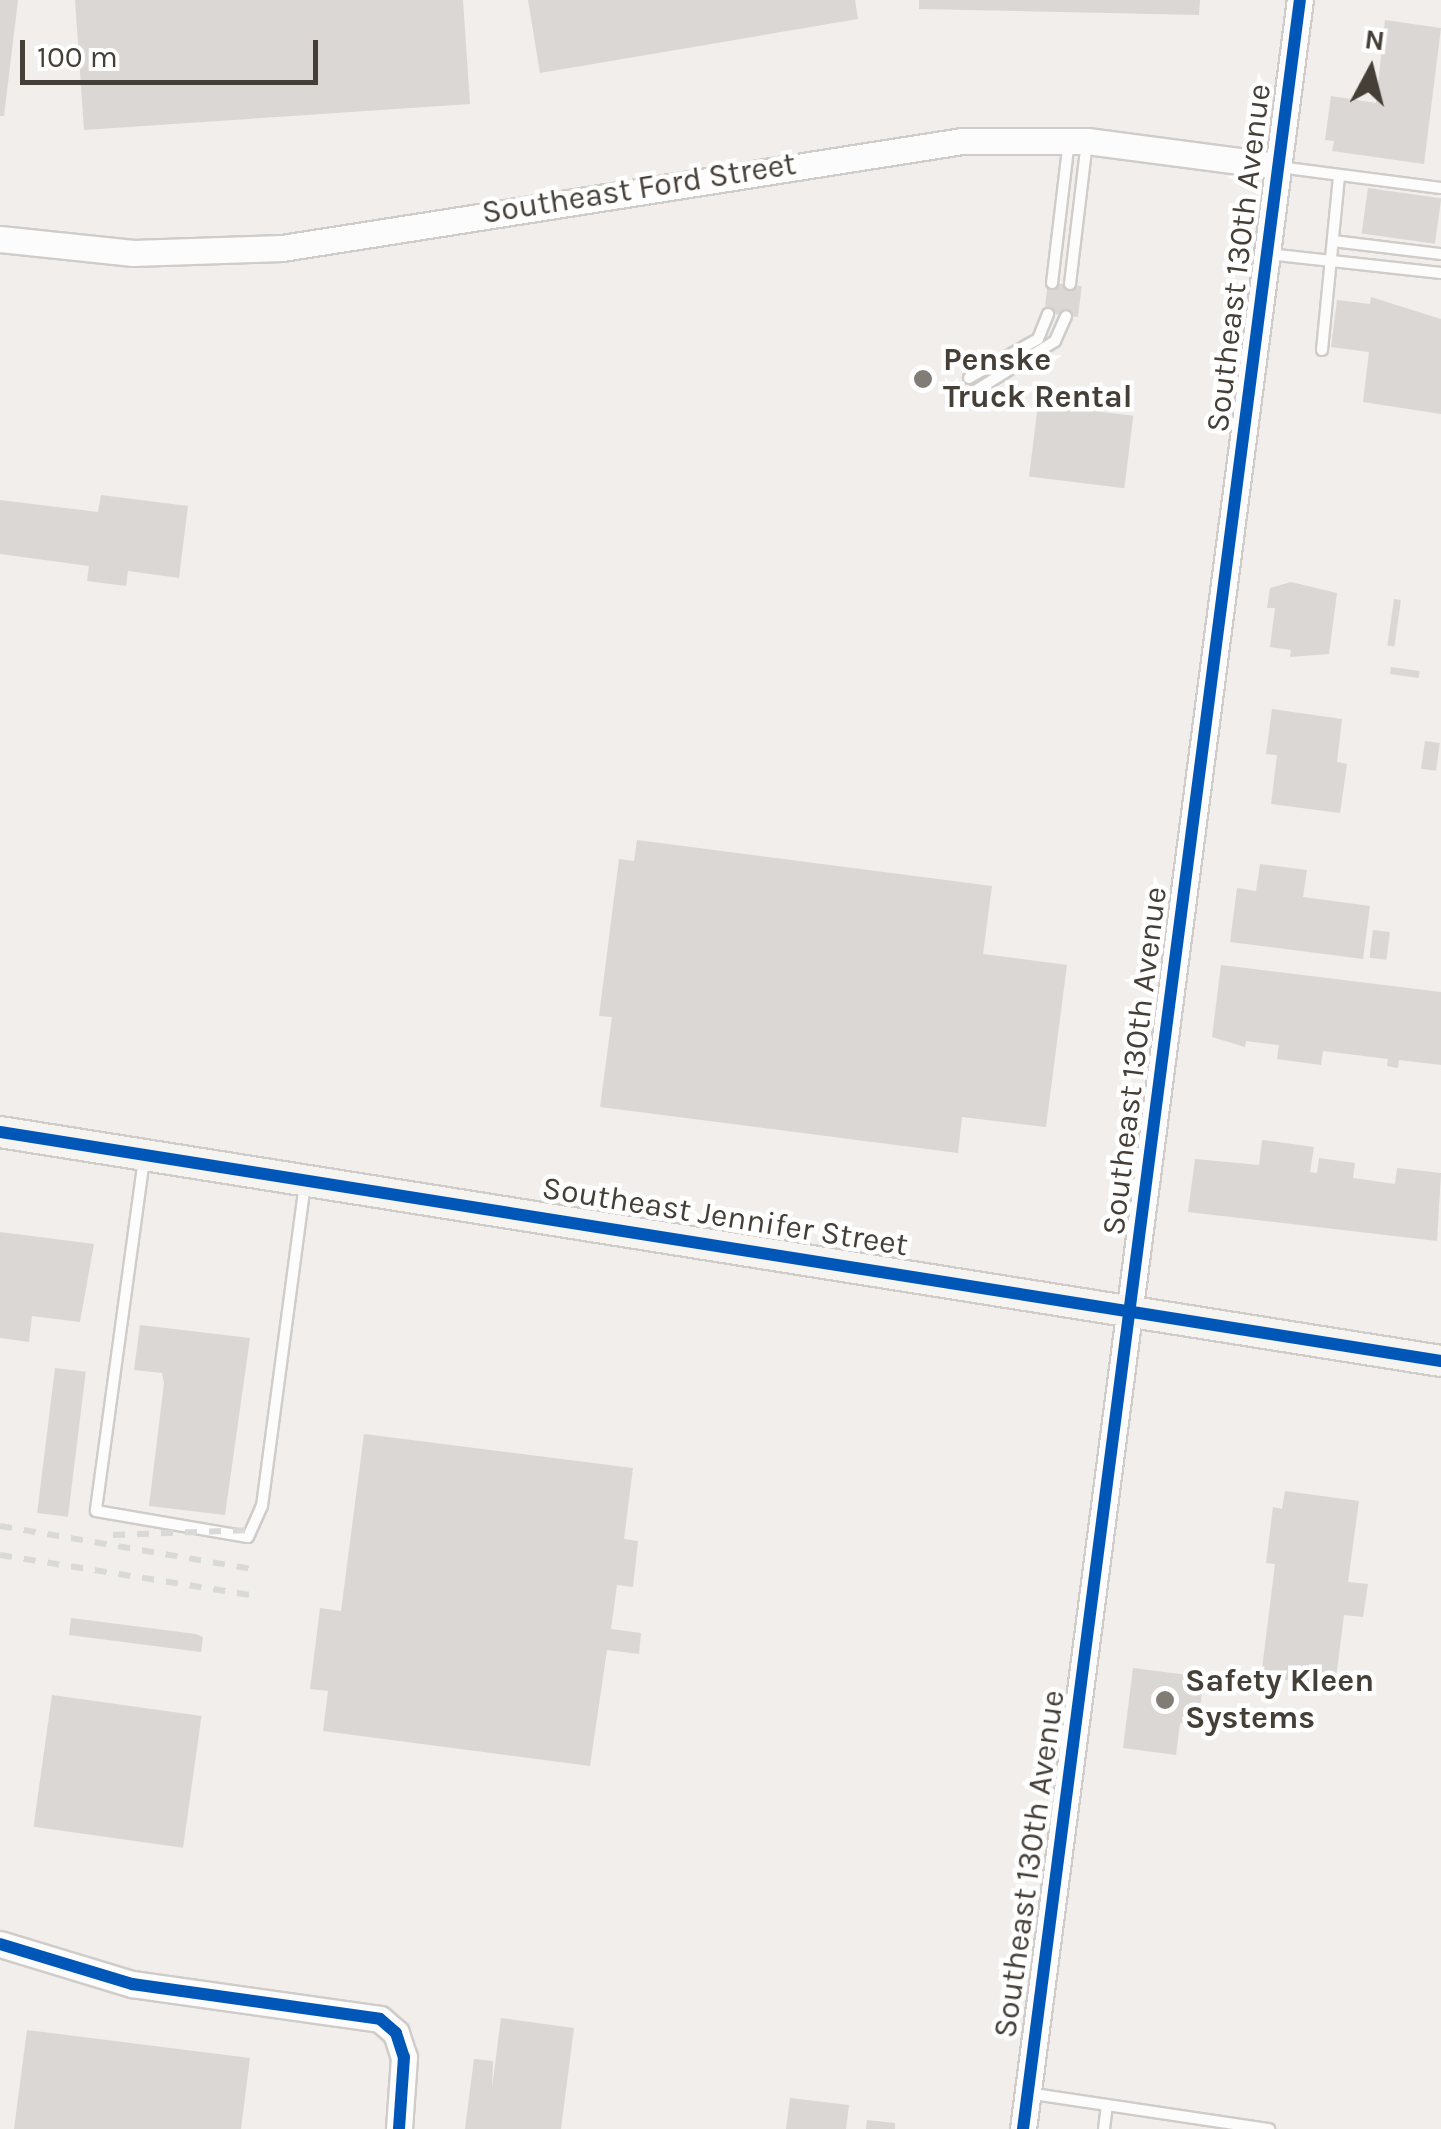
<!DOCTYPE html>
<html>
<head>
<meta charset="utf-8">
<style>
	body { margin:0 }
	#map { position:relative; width:1441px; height:2129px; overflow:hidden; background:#f1eeeb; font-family:Karla,sans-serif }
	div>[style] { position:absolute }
	.building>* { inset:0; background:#dad7d4; transform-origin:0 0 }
	.roads { filter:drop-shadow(2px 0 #cfccc9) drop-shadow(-2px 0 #cfccc9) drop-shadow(0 2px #cfccc9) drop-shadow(0 -2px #cfccc9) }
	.service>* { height:10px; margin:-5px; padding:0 5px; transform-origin:5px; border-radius:5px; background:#fdfcfc }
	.tertiary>* { height:25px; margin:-12.5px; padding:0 12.5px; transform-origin:12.5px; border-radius:12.5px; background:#fdfcfc }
	.secondary>* { height:30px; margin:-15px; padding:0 15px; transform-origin:15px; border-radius:15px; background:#f6f4f0 }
	.rail>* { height:6px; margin-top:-3px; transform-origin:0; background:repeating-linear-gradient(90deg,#d9d9d8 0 12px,transparent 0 24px) }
	.cycleway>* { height:12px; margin:-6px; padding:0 6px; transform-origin:6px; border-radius:6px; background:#0057b8 }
	.dots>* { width:28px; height:28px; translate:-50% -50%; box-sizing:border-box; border:5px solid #fff; border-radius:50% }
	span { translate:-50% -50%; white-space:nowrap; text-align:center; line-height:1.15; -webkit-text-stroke:9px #fff; paint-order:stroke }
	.street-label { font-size:32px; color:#463f38 }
	.poi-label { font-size:32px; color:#463f38; font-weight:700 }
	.left { translate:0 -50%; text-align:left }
	.north { position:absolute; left:1321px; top:20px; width:100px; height:100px; -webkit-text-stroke:8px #fff; paint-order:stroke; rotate:7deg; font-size:28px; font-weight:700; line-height:40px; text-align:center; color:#463f38 }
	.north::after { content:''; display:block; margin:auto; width:35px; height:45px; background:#463f38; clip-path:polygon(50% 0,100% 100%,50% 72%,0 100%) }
	.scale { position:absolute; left:20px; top:40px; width:298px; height:45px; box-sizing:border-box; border:5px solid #463f38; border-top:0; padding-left:12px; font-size:30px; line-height:35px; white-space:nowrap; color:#463f38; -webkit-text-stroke:8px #fff; paint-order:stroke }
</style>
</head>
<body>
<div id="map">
	<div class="building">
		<div style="clip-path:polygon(0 0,18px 0,4px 116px,0 116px)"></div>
		<div style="clip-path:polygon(75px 0,463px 0,470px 104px,84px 130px)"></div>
		<div style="clip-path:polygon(528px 0,855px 0,858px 19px,540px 73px)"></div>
		<div style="clip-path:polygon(919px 0,1200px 0,1199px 15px,919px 9px)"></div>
		<div style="clip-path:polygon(1385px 20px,1441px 28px,1424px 164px,1332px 151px,1334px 141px,1325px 140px,1331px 96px,1376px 103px)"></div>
		<div style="left:1368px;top:188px;width:74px;height:46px;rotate:8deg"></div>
		<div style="left:1048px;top:282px;width:34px;height:31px;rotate:7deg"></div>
		<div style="clip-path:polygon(1371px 297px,1441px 319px,1441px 414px,1363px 402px,1369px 352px,1331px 347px,1337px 300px,1370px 304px)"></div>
		<div style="left:1038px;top:404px;width:96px;height:73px;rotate:7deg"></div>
		<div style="clip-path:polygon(101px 495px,188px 506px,179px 578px,128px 571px,126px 586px,87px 581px,89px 566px,0 554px,0 500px,98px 512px)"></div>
		<div style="clip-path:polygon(1291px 582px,1337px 593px,1329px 654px,1290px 657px,1291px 650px,1270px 647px,1275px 608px,1267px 608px,1270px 588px)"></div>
		<div style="left:1394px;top:599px;width:7px;height:47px;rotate:8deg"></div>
		<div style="left:1391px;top:667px;width:29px;height:7px;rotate:8deg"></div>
		<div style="clip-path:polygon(1272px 709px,1342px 719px,1337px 762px,1347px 764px,1340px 813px,1271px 804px,1277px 755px,1266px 754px)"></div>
		<div style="left:1425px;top:741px;width:15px;height:28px;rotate:8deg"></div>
		<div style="clip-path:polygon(637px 840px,992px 886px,983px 954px,1067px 965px,1046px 1127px,962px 1117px,958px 1153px,600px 1107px,612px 1017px,599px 1016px,619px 859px,634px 861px)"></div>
		<div style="clip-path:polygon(1260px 864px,1307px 870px,1303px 897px,1370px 906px,1363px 959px,1230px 942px,1237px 888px,1256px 891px)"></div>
		<div style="left:1373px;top:930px;width:17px;height:28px;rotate:7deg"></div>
		<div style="clip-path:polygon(1221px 965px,1441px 992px,1441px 1065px,1399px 1060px,1398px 1068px,1387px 1066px,1388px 1059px,1323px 1051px,1321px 1065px,1277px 1059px,1279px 1045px,1246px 1041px,1245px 1047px,1212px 1037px)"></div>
		<div style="clip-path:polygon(1262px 1140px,1314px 1147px,1310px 1172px,1317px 1173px,1319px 1158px,1355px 1163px,1353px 1178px,1395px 1184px,1397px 1168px,1441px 1173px,1437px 1241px,1188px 1212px,1195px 1159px,1259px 1165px)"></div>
		<div style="clip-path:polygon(0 1232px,94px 1244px,80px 1322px,32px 1316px,29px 1342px,0 1338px)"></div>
		<div style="clip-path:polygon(140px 1325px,250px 1338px,225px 1515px,149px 1506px,164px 1383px,162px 1373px,134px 1370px)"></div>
		<div style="left:55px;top:1368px;width:31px;height:146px;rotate:7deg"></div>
		<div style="clip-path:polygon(364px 1434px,633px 1468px,624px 1539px,638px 1541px,633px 1587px,617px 1585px,611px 1629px,641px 1633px,639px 1654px,607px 1650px,590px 1766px,323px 1731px,328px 1691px,310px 1689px,320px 1608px,341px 1611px)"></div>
		<div style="clip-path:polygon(1285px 1491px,1359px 1501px,1348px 1582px,1368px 1584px,1363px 1617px,1344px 1615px,1335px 1686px,1261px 1677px,1275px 1564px,1266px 1563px,1273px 1507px,1282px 1509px)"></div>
		<div style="clip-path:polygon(71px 1618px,196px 1634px,203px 1637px,201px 1652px,69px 1635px)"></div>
		<div style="clip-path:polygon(1133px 1668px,1204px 1677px,1198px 1725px,1180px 1723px,1176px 1755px,1123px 1748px)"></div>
		<div style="left:52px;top:1695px;width:151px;height:133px;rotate:8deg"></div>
		<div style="clip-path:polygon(501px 2018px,574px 2028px,561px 2129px,465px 2129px,474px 2059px,493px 2061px,492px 2088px)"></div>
		<div style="clip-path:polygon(27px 2030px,250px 2058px,241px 2129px,14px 2129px)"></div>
		<div style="clip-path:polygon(790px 2098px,849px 2105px,846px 2129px,786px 2129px)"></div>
		<div style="clip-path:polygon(867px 2120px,895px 2123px,895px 2129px,866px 2129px)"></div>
	</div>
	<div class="roads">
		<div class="service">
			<div style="left:1279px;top:167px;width:163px;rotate:7.4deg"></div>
			<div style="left:1333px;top:241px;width:109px;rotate:6.9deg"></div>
			<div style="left:1268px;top:254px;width:174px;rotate:6.3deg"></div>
			<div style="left:1052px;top:283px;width:143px;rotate:-83.2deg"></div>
			<div style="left:1070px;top:284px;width:143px;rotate:-83.2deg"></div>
			<div style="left:1322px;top:350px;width:174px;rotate:-84.4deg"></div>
			<div style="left:969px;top:378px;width:79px;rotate:-29.5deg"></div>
			<div style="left:1038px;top:339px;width:27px;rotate:-68deg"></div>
			<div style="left:967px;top:396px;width:104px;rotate:-32deg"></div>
			<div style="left:1055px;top:341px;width:27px;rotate:-66deg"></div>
			<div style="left:144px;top:1159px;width:355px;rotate:97.8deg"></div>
			<div style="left:96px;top:1511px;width:154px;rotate:9.7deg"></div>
			<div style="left:248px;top:1537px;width:34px;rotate:-66deg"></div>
			<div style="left:262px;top:1506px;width:324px;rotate:-82.4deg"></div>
			<div style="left:1027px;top:2093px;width:245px;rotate:8.5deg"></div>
			<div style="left:1104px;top:2129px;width:24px;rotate:-83deg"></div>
		</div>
		<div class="tertiary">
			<div style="left:0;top:239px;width:134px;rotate:6deg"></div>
			<div style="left:133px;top:253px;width:149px;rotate:-1.9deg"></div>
			<div style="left:282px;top:248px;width:688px;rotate:-8.94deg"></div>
			<div style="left:962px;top:141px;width:125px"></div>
			<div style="left:1087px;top:141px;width:193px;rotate:7.5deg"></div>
			<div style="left:0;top:1944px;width:138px;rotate:16.9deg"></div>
			<div style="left:132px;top:1984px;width:250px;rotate:8deg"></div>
			<div style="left:380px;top:2019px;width:21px;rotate:41deg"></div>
			<div style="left:396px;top:2033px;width:25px;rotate:72deg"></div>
			<div style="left:404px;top:2057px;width:72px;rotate:94deg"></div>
			<div style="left:1023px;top:2129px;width:2147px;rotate:-82.59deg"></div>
		</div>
		<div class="secondary">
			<div style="left:0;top:1132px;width:1459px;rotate:9.03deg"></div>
		</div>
	</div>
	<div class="rail">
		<div style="left:0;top:1526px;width:262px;rotate:9.7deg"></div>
		<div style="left:113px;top:1535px;width:139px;rotate:-2.1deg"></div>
		<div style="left:0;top:1555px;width:258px;rotate:9.1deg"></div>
	</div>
	<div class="cycleway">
		<div style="left:0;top:1132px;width:1459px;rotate:9.03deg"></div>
		<div style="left:0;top:1944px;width:138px;rotate:16.9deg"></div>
		<div style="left:132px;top:1984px;width:250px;rotate:8deg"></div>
		<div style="left:380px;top:2019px;width:21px;rotate:41deg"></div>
		<div style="left:396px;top:2033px;width:25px;rotate:72deg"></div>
		<div style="left:404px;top:2057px;width:72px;rotate:94deg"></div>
		<div style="left:1023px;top:2129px;width:2147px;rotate:-82.59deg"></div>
	</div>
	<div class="dots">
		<div style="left:923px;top:379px;background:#827c77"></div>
		<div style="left:1165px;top:1700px;background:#827c77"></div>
	</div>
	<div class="street-label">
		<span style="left:639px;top:189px;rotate:-9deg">Southeast Ford Street</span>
		<span style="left:1239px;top:258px;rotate:-83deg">Southeast 130th Avenue</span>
		<span style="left:1135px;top:1061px;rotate:-83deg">Southeast 130th Avenue</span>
		<span style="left:725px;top:1217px;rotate:9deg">Southeast Jennifer Street</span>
		<span style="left:1030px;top:1864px;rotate:-82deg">Southeast 130th Avenue</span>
	</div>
	<div class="poi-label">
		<span class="left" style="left:943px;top:379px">Penske<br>Truck Rental</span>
		<span class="left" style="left:1185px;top:1700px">Safety Kleen<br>Systems</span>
	</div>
	<div class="north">N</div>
	<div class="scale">100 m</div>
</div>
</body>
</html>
